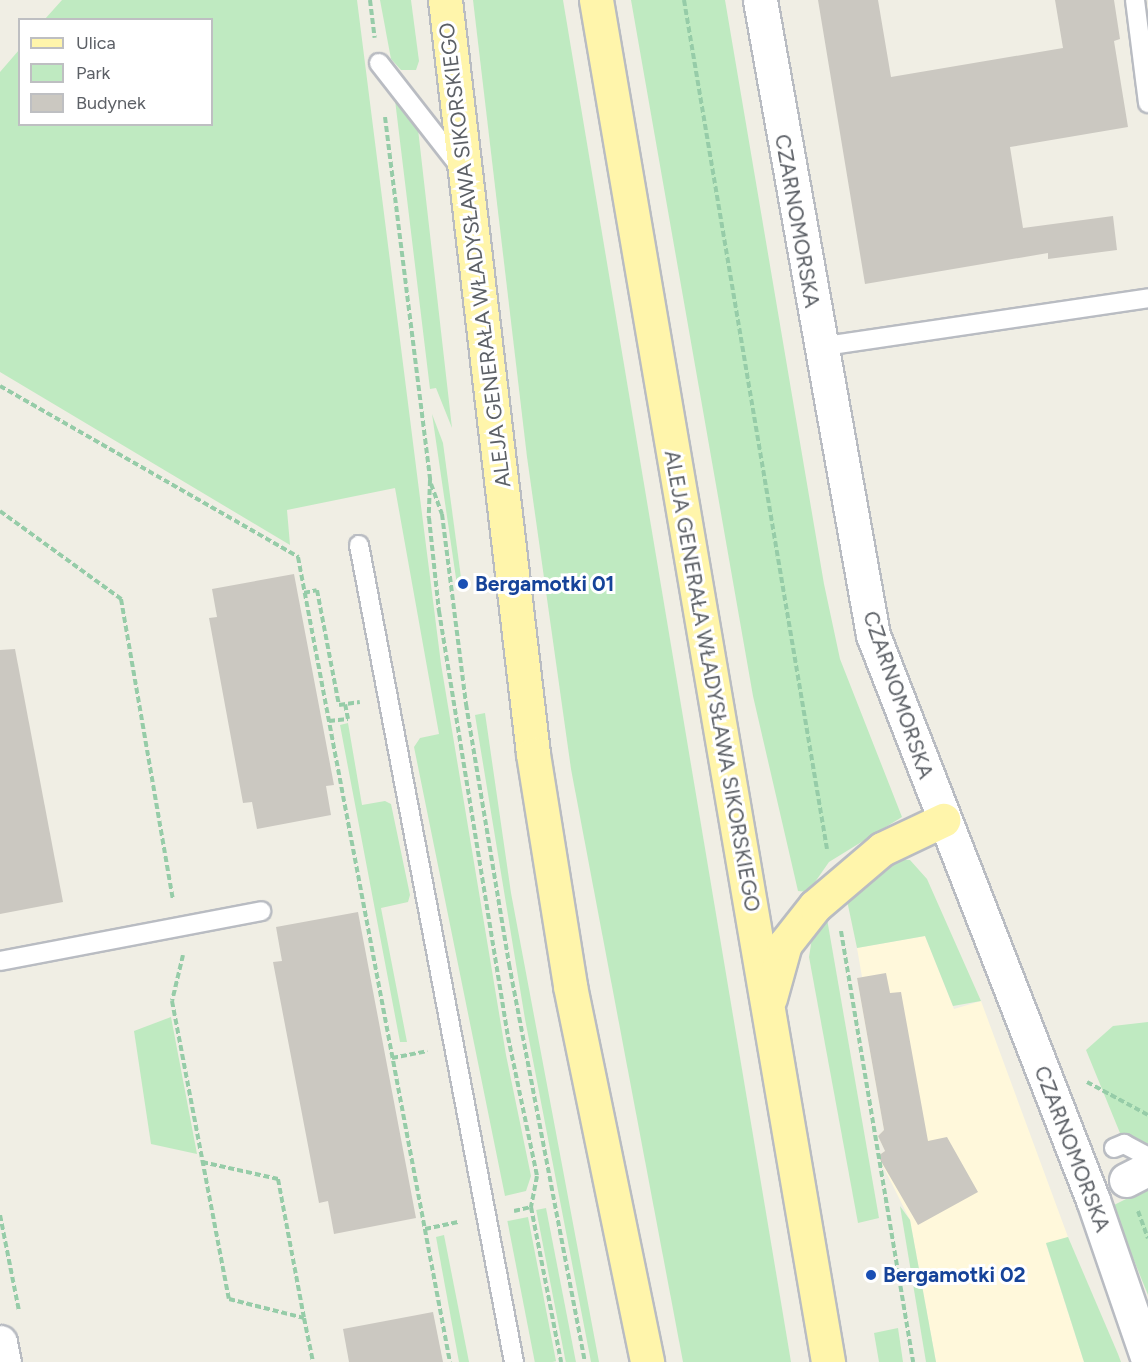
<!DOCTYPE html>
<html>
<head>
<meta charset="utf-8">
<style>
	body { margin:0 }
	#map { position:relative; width:1148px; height:1362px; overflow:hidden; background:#f0eee4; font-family:Figtree,sans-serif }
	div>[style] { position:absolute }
	.commercial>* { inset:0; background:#fff8db }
	.green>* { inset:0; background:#bfeac1; transform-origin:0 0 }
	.building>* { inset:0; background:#cbc8c1 }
	.path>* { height:4px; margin-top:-2px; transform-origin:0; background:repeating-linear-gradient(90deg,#96cca8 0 6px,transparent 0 9px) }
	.roads { filter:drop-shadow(2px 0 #b9bcc2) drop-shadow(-2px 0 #b9bcc2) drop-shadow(0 2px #b9bcc2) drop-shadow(0 -2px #b9bcc2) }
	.lane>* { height:18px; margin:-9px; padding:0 9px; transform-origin:9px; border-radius:9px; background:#fff }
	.street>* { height:33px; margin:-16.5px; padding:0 16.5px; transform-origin:16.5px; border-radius:16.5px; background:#fff }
	.primary>* { height:33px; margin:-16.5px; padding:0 16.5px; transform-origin:16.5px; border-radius:16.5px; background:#fff5ab }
	.dots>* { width:16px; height:16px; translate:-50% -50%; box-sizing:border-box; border:3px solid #fff; border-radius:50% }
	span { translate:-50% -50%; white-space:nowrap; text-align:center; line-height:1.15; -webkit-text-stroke:6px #fff; paint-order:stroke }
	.street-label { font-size:21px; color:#5c6066 }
	.transit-label { font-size:21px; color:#164399; font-weight:700 }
	.left { translate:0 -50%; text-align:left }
	.legend { position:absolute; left:18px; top:18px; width:195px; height:108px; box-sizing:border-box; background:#fff; border:2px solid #bebfc2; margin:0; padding:8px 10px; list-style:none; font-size:18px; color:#5c6066 }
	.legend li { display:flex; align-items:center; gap:12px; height:30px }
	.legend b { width:30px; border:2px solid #bebfc2 }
</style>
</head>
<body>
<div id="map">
	<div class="commercial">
		<div style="clip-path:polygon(925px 936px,954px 1009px,981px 1001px,1068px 1237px,1046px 1244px,1084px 1362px,936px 1362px,910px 1220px,878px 1156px,885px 1151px,878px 1136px,884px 1130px,857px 978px,862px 977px,857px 948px)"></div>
	</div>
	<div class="green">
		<div style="clip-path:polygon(62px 0,357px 0,441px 664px,506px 1055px,531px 1176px,526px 1191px,505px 1196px,414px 747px,420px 738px,439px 734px,395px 488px,287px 510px,290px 545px,0 372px,0 72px,19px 50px,20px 124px,212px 124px,212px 20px,45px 19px)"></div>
		<div style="clip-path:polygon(380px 0,411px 0,419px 61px,416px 70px,401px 70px,391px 59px)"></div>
		<div style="clip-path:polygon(473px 0,563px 0,791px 1362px,683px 1362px,571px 769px,527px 457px)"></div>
		<div style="clip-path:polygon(631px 0,725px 0,824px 584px,840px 659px,902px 817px,829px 862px,808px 892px,798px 891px,753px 696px)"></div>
		<div style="clip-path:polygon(395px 100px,418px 129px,452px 428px,436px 388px,430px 389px)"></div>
		<div style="clip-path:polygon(432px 414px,443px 443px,462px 585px,457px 585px)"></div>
		<div style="clip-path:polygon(485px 713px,511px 893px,599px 1362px,591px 1362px,525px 1019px,475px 715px)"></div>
		<div style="clip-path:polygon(348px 723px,362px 805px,385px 801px,391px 804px,410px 895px,408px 902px,381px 908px,407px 1042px,400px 1042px,340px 725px)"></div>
		<div style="clip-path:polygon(891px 859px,910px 860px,927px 879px,981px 1001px,953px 1006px,925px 936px,857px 948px,845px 891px)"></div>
		<div style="clip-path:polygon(826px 913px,879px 1218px,858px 1223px,809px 957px,812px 938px)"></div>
		<div style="clip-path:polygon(171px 1017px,197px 1154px,151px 1144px,134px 1031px)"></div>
		<div style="clip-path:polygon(1148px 1022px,1148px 1146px,1129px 1155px,1086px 1050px,1113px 1026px)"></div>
		<div style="clip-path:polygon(1148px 1188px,1148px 1295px,1112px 1206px)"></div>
		<div style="clip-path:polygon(900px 1206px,910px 1220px,936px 1362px,926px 1362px)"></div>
		<div style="left:546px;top:1208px;width:157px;height:10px;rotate:79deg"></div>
		<div style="left:528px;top:1217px;width:147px;height:21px;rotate:79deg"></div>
		<div style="clip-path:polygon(444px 1235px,469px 1362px,459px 1362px,436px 1237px)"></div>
		<div style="clip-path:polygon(1068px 1237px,1118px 1354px,1121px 1362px,1084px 1362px,1046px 1243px)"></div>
		<div style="clip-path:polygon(898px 1328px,903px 1362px,879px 1362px,874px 1333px)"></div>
	</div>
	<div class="building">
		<div style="clip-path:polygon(818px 0,878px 0,891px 77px,1063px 48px,1055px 0,1114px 0,1120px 39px,1114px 41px,1128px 127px,1010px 147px,1023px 228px,1113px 216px,1117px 250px,1048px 259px,1048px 253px,865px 284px)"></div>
		<div style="clip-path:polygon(294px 574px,334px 785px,326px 786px,331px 815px,257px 829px,252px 802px,243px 803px,209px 618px,217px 617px,212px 589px)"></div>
		<div style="clip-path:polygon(15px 649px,63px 902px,0 914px,0 650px)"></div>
		<div style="clip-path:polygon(358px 912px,416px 1218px,334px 1234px,328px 1201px,319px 1203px,273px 962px,282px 961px,276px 927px)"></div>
		<div style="clip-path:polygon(886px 973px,890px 993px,901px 992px,928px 1141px,947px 1137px,978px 1192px,918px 1225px,878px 1156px,885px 1151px,878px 1136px,884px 1130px,857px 978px)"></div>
		<div style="clip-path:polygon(433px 1312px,443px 1362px,349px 1362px,343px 1329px)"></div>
	</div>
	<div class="path">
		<div style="left:370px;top:0;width:38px;rotate:83deg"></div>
		<div style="left:684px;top:0;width:861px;rotate:80.44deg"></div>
		<div style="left:385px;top:117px;width:366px;rotate:82.9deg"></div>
		<div style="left:430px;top:480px;width:38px;rotate:92deg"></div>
		<div style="left:429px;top:518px;width:94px;rotate:83.9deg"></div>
		<div style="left:439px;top:611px;width:432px;rotate:80.8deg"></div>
		<div style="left:508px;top:1037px;width:142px;rotate:78.2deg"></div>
		<div style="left:537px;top:1176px;width:32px;rotate:101deg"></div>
		<div style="left:531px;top:1207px;width:158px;rotate:79deg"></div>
		<div style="left:0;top:386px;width:344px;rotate:29.8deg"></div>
		<div style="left:298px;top:557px;width:819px;rotate:79.31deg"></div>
		<div style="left:431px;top:484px;width:32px;rotate:70deg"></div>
		<div style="left:442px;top:514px;width:192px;rotate:82.8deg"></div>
		<div style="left:466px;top:704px;width:264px;rotate:80.6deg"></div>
		<div style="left:509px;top:964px;width:405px;rotate:79.2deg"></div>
		<div style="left:0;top:511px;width:150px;rotate:36deg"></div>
		<div style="left:121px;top:599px;width:305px;rotate:80.2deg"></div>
		<div style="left:304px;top:593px;width:13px;rotate:-13deg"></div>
		<div style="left:317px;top:590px;width:117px;rotate:79.2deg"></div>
		<div style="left:339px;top:705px;width:21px;rotate:-8deg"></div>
		<div style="left:329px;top:721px;width:19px;rotate:-6deg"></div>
		<div style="left:348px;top:719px;width:15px;rotate:-101deg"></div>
		<div style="left:841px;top:931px;width:437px;rotate:80.5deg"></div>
		<div style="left:183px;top:955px;width:47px;rotate:103.4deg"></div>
		<div style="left:172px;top:1001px;width:303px;rotate:79.2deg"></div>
		<div style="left:229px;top:1299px;width:77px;rotate:14.2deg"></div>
		<div style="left:304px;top:1318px;width:45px;rotate:78.4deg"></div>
		<div style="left:392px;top:1058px;width:36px;rotate:-11deg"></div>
		<div style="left:1087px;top:1082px;width:69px;rotate:28.4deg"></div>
		<div style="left:202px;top:1162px;width:78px;rotate:12.6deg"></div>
		<div style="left:278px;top:1179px;width:141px;rotate:79.4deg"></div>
		<div style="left:514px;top:1211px;width:17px;rotate:-13deg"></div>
		<div style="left:1138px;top:1211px;width:29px;rotate:70deg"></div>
		<div style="left:0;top:1215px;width:98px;rotate:78.8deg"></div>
		<div style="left:425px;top:1229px;width:35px;rotate:-12deg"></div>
	</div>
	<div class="roads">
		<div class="lane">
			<div style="left:1135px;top:0;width:104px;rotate:82.8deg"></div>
			<div style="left:379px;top:63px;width:133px;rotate:52deg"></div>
			<div style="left:818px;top:347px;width:334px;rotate:-8.4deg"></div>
			<div style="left:359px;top:545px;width:832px;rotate:79.26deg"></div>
			<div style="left:0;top:961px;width:266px;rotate:-10.8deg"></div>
			<div style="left:1114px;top:1148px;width:11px;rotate:-22deg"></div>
			<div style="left:1124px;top:1144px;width:27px;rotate:28deg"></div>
		</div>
		<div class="street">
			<div style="left:760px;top:0;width:645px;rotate:79.91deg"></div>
			<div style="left:873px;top:635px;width:606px;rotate:68.73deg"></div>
			<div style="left:1093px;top:1200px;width:169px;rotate:71deg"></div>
			<div style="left:1126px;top:1180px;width:25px;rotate:-27deg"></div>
			<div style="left:0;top:1342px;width:20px;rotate:79deg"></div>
		</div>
		<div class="primary">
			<div style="left:445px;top:0;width:759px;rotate:83.34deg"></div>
			<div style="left:533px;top:754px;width:235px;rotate:80.9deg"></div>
			<div style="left:570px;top:986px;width:384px;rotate:78.4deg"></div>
			<div style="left:596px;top:0;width:1382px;rotate:80.33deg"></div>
			<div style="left:770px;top:998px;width:56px;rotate:-74.5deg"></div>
			<div style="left:785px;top:944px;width:48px;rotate:-51.7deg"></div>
			<div style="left:815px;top:906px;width:88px;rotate:-40.4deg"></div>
			<div style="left:882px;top:849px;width:68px;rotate:-25.4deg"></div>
		</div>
	</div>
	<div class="dots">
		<div style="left:463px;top:584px;background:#1a4fb4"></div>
		<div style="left:871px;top:1275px;background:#1a4fb4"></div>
	</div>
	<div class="street-label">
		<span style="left:797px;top:221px;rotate:80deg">CZARNOMORSKA</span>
		<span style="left:475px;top:255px;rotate:-97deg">ALEJA GENERAŁA WŁADYSŁAWA SIKORSKIEGO</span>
		<span style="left:712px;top:681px;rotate:80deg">ALEJA GENERAŁA WŁADYSŁAWA SIKORSKIEGO</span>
		<span style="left:898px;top:695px;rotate:71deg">CZARNOMORSKA</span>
		<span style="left:1072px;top:1149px;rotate:69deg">CZARNOMORSKA</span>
	</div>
	<div class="transit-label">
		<span class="left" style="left:475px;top:584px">Bergamotki 01</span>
		<span class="left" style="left:883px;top:1275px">Bergamotki 02</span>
	</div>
	<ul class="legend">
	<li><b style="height:8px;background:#fff5ab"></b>Ulica</li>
	<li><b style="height:16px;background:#bfeac1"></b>Park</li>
	<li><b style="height:16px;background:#cbc8c1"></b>Budynek</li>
	</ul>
</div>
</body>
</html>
